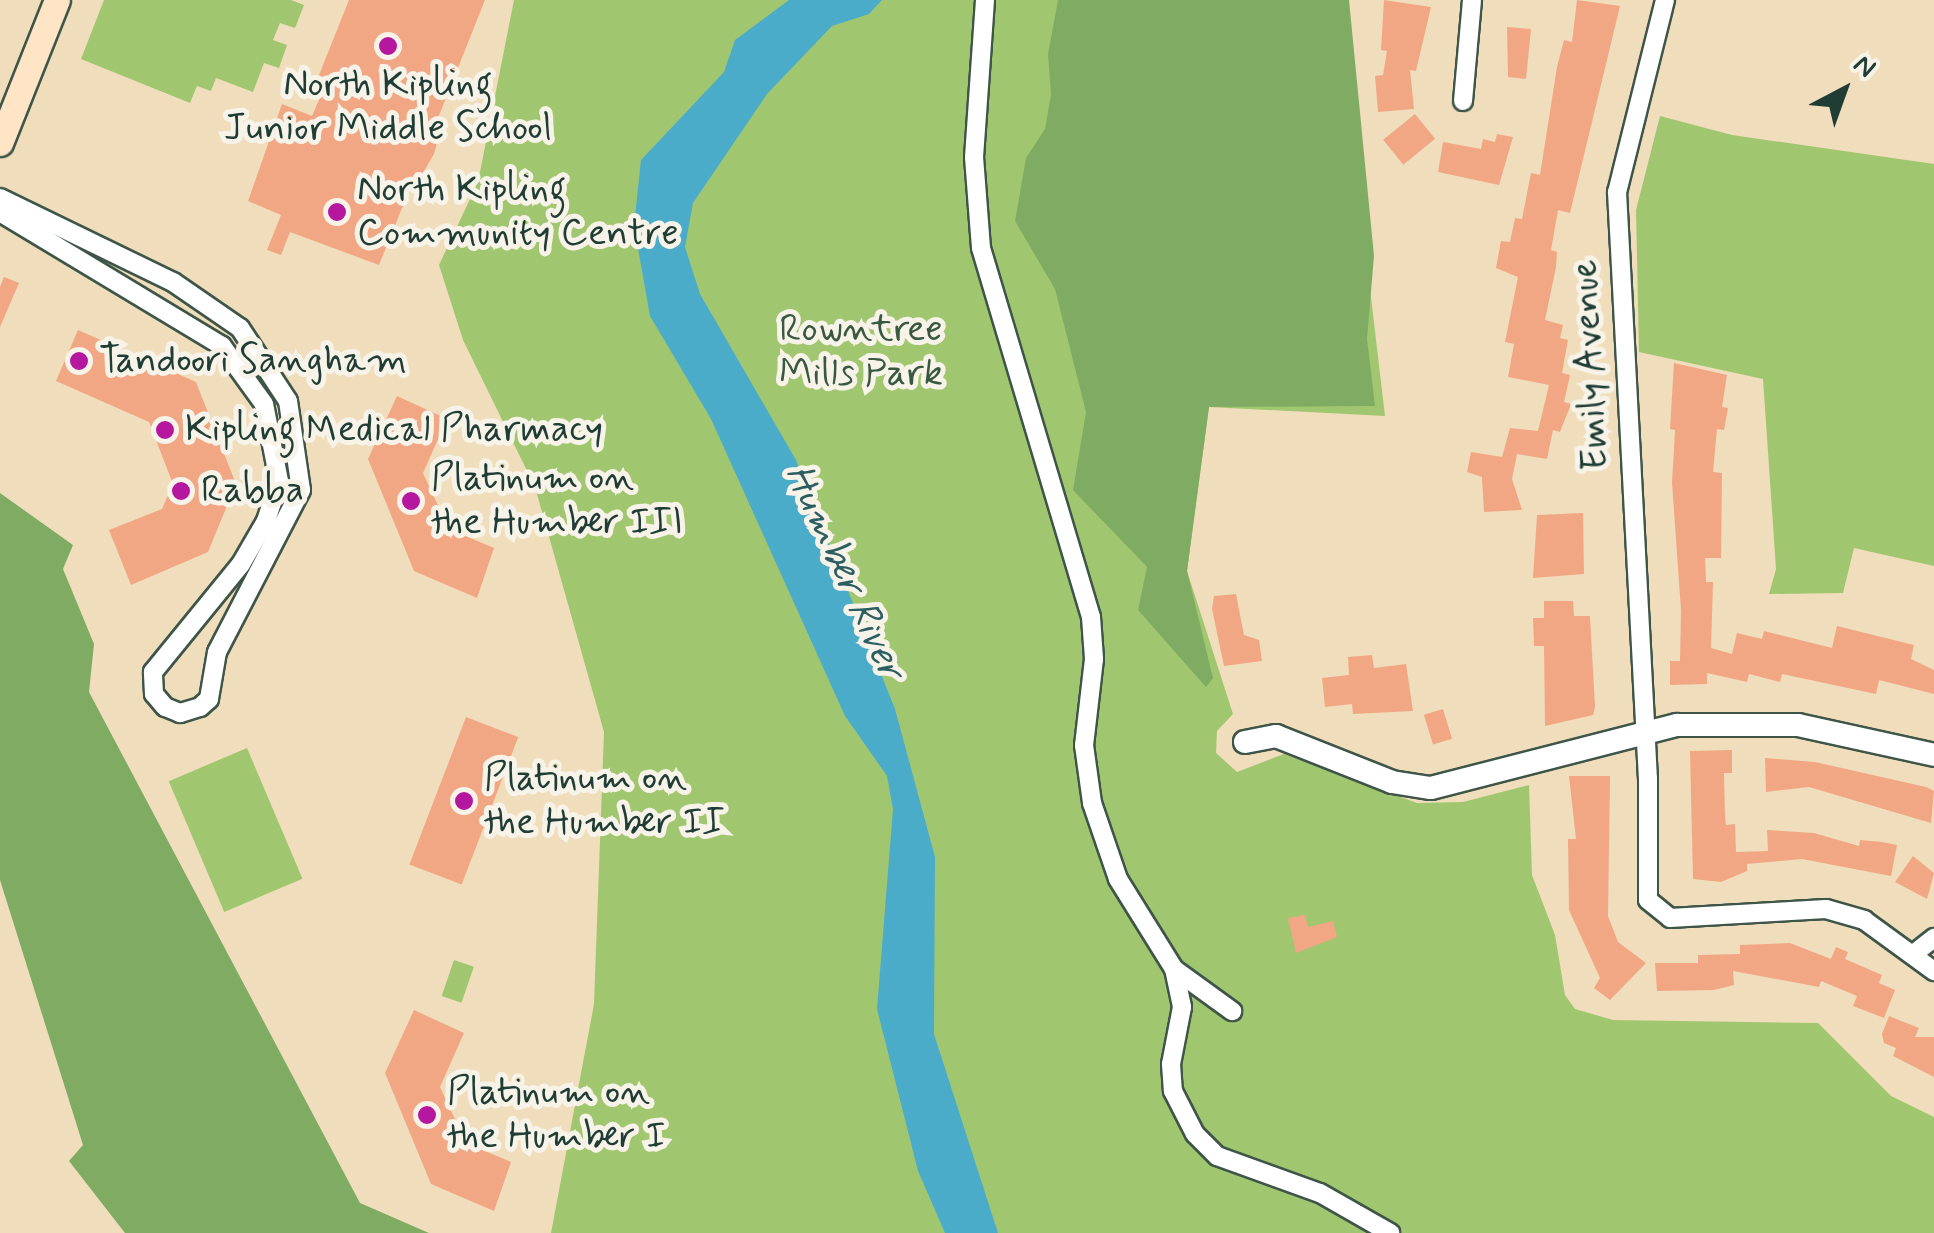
<!DOCTYPE html>
<html>
<head>
<meta charset="utf-8">
<style>
	body { margin:0 }
	#map { position:relative; width:1934px; height:1233px; overflow:hidden; background:#f0ddbc; font-family:Mynerve,sans-serif }
	div>[style] { position:absolute }
	.green>* { inset:0; background:#a1c670; transform-origin:0 0 }
	.forest>* { inset:0; background:#80ab62 }
	.water>* { inset:0; background:#4bacca }
	.building>* { inset:0; background:#f1a784; transform-origin:0 0 }
	.roads { filter:drop-shadow(2px 0 #3e5548) drop-shadow(-2px 0 #3e5548) drop-shadow(0 2px #3e5548) drop-shadow(0 -2px #3e5548) }
	.minor>* { height:18px; margin:-9px; padding:0 9px; transform-origin:9px; border-radius:9px; background:#fff }
	.tertiary>* { height:22px; margin:-11px; padding:0 11px; transform-origin:11px; border-radius:11px; background:#fff }
	.secondary>* { height:25px; margin:-12.5px; padding:0 12.5px; transform-origin:12.5px; border-radius:12.5px; background:#ffe4c6 }
	.dots>* { width:28px; height:28px; translate:-50% -50%; box-sizing:border-box; border:5px solid #f7f3e8; border-radius:50% }
	span { translate:-50% -50%; white-space:nowrap; text-align:center; line-height:1.15; -webkit-text-stroke:10px #f7f3e8; paint-order:stroke }
	.poi-label { font-size:38px; color:#1f3d34 }
	.left { translate:0 -50%; text-align:left }
	.park-label { font-size:38px; color:#395840 }
	.street-label { font-size:38px; color:#1f3d34 }
	.water-label { font-size:40px; color:#2c5e61; font-style:italic }
	.north { position:absolute; left:1794px; top:40px; width:100px; height:100px; -webkit-text-stroke:8px #f7f3e8; paint-order:stroke; rotate:41deg; font-size:28px; font-weight:700; line-height:40px; text-align:center; color:#1f3d34 }
	.north::after { content:''; display:block; margin:auto; width:35px; height:45px; background:#1f3d34; clip-path:polygon(50% 0,100% 100%,50% 72%,0 100%) }
</style>
</head>
<body>
<div id="map">
	<div class="green">
		<div style="clip-path:polygon(104px 0,291px 0,304px 5px,295px 28px,280px 23px,273px 40px,287px 45px,279px 68px,264px 63px,253px 92px,216px 78px,211px 91px,197px 86px,190px 103px,81px 59px)"></div>
		<div style="clip-path:polygon(514px 0,1336px 0,1385px 416px,1209px 407px,1187px 571px,1233px 714px,1217px 731px,1216px 753px,1237px 772px,1284px 754px,1417px 803px,1463px 802px,1529px 785px,1532px 875px,1555px 935px,1565px 995px,1575px 1009px,1613px 1020px,1818px 1023px,1891px 1096px,1934px 1117px,1934px 1233px,551px 1233px,594px 1004px,604px 732px,535px 487px,463px 340px,439px 265px,478px 182px)"></div>
		<div style="clip-path:polygon(1660px 116px,1732px 135px,1934px 164px,1934px 566px,1854px 548px,1843px 593px,1769px 594px,1776px 569px,1763px 379px,1639px 352px,1636px 210px)"></div>
		<div style="left:247px;top:748px;width:142px;height:85px;rotate:67deg"></div>
		<div style="left:454px;top:960px;width:21px;height:38px;rotate:19deg"></div>
	</div>
	<div class="forest">
		<div style="clip-path:polygon(1058px 0,1349px 0,1374px 256px,1367px 339px,1375px 406px,1209px 407px,1187px 571px,1213px 678px,1206px 687px,1138px 610px,1147px 567px,1073px 490px,1086px 412px,1055px 289px,1015px 221px,1026px 158px,1045px 129px,1051px 95px,1048px 54px)"></div>
		<div style="clip-path:polygon(0 493px,73px 545px,63px 569px,94px 644px,89px 692px,360px 1203px,429px 1233px,125px 1233px,69px 1161px,83px 1145px,0 880px)"></div>
	</div>
	<div class="water">
		<div style="clip-path:polygon(789px 0,882px 0,869px 14px,832px 26px,767px 94px,693px 203px,685px 247px,700px 294px,796px 460px,895px 709px,935px 857px,934px 1034px,998px 1233px,945px 1233px,918px 1171px,877px 1009px,893px 809px,887px 776px,845px 716px,711px 419px,650px 316px,634px 226px,641px 160px,724px 72px,735px 40px)"></div>
	</div>
	<div class="building">
		<div style="clip-path:polygon(349px 0,485px 0,436px 123px,442px 125px,434px 154px,420px 178px,415px 176px,379px 265px,290px 232px,281px 255px,267px 250px,281px 215px,248px 201px,282px 104px,312px 116px,328px 79px,319px 75px)"></div>
		<div style="clip-path:polygon(1384px 0,1431px 7px,1416px 71px,1410px 70px,1414px 109px,1378px 112px,1375px 76px,1383px 75px,1387px 51px,1381px 50px)"></div>
		<div style="clip-path:polygon(1577px 0,1620px 6px,1570px 213px,1558px 210px,1551px 250px,1557px 252px,1556px 267px,1545px 320px,1563px 325px,1560px 338px,1568px 340px,1562px 373px,1570px 375px,1564px 402px,1571px 404px,1560px 432px,1553px 430px,1547px 459px,1517px 454px,1512px 479px,1522px 510px,1484px 512px,1482px 477px,1467px 472px,1471px 452px,1502px 457px,1510px 428px,1538px 431px,1549px 385px,1508px 377px,1514px 344px,1505px 342px,1518px 277px,1496px 268px,1501px 241px,1510px 242px,1515px 218px,1522px 219px,1531px 173px,1540px 175px,1557px 67px,1564px 40px,1572px 42px)"></div>
		<div style="clip-path:polygon(1507px 27px,1531px 29px,1526px 79px,1508px 77px)"></div>
		<div style="left:1415px;top:114px;width:32px;height:41px;rotate:51deg"></div>
		<div style="clip-path:polygon(1497px 134px,1513px 137px,1499px 185px,1438px 172px,1443px 142px,1481px 149px,1483px 139px,1495px 142px)"></div>
		<div style="clip-path:polygon(4px 277px,19px 283px,0 327px,0 287px)"></div>
		<div style="clip-path:polygon(78px 330px,196px 382px,236px 484px,208px 552px,131px 585px,109px 530px,162px 509px,173px 484px,149px 422px,56px 381px)"></div>
		<div style="clip-path:polygon(1674px 363px,1727px 375px,1722px 407px,1728px 408px,1724px 430px,1717px 429px,1713px 472px,1722px 473px,1721px 558px,1705px 558px,1706px 582px,1713px 582px,1711px 648px,1732px 654px,1737px 633px,1762px 639px,1764px 631px,1832px 648px,1837px 626px,1914px 645px,1911px 659px,1934px 670px,1934px 694px,1879px 680px,1876px 694px,1782px 674px,1780px 682px,1749px 674px,1747px 682px,1707px 673px,1707px 684px,1670px 685px,1670px 661px,1680px 661px,1681px 610px,1672px 483px,1675px 430px,1670px 429px)"></div>
		<div style="clip-path:polygon(397px 396px,447px 419px,423px 473px,449px 529px,494px 548px,477px 598px,414px 571px,368px 459px)"></div>
		<div style="clip-path:polygon(1583px 513px,1584px 574px,1533px 578px,1537px 515px)"></div>
		<div style="clip-path:polygon(1236px 594px,1244px 635px,1259px 640px,1262px 661px,1224px 666px,1212px 609px,1214px 596px)"></div>
		<div style="clip-path:polygon(1544px 601px,1573px 601px,1574px 616px,1590px 616px,1595px 707px,1593px 715px,1545px 726px,1544px 646px,1534px 646px,1533px 618px,1544px 618px)"></div>
		<div style="clip-path:polygon(1372px 655px,1374px 668px,1406px 664px,1413px 711px,1353px 714px,1352px 704px,1325px 707px,1322px 678px,1349px 675px,1348px 657px)"></div>
		<div style="left:1443px;top:709px;width:31px;height:20px;rotate:73deg"></div>
		<div style="left:466px;top:717px;width:56px;height:158px;rotate:21deg"></div>
		<div style="clip-path:polygon(1732px 750px,1732px 773px,1724px 773px,1725px 817px,1726px 825px,1735px 824px,1736px 852px,1768px 851px,1767px 830px,1814px 833px,1859px 846px,1860px 840px,1882px 842px,1897px 845px,1891px 876px,1802px 859px,1747px 864px,1747px 871px,1721px 882px,1693px 879px,1690px 751px)"></div>
		<div style="clip-path:polygon(1765px 758px,1815px 762px,1926px 787px,1934px 791px,1931px 823px,1809px 787px,1766px 792px)"></div>
		<div style="clip-path:polygon(1569px 776px,1610px 776px,1608px 916px,1618px 942px,1646px 963px,1610px 1000px,1594px 988px,1600px 978px,1569px 910px,1568px 839px,1576px 839px)"></div>
		<div style="clip-path:polygon(1913px 856px,1934px 873px,1927px 899px,1895px 882px)"></div>
		<div style="clip-path:polygon(1305px 915px,1308px 927px,1333px 921px,1337px 937px,1296px 953px,1288px 918px)"></div>
		<div style="clip-path:polygon(1790px 943px,1831px 959px,1836px 947px,1848px 952px,1845px 959px,1882px 975px,1879px 983px,1895px 990px,1884px 1018px,1853px 1006px,1857px 996px,1821px 981px,1819px 987px,1733px 971px,1734px 985px,1714px 990px,1657px 991px,1655px 963px,1698px 963px,1698px 955px,1740px 954px,1740px 945px)"></div>
		<div style="clip-path:polygon(414px 1010px,464px 1033px,440px 1087px,466px 1143px,511px 1162px,494px 1211px,431px 1184px,385px 1073px)"></div>
		<div style="clip-path:polygon(1889px 1016px,1919px 1028px,1915px 1037px,1934px 1037px,1934px 1077px,1893px 1056px,1896px 1048px,1884px 1043px,1882px 1034px)"></div>
	</div>
	<div class="roads">
		<div class="minor">
			<div style="left:985px;top:0;width:157px;rotate:94deg"></div>
			<div style="left:974px;top:157px;width:91px;rotate:85.6deg"></div>
			<div style="left:981px;top:248px;width:385px;rotate:73.4deg"></div>
			<div style="left:1091px;top:617px;width:42px;rotate:85.9deg"></div>
			<div style="left:1094px;top:659px;width:87px;rotate:96.6deg"></div>
			<div style="left:1084px;top:745px;width:59px;rotate:82.1deg"></div>
			<div style="left:1092px;top:803px;width:80px;rotate:71.1deg"></div>
			<div style="left:1118px;top:879px;width:106px;rotate:58.1deg"></div>
			<div style="left:1174px;top:969px;width:39px;rotate:78deg"></div>
			<div style="left:1182px;top:1007px;width:58px;rotate:100.9deg"></div>
			<div style="left:1171px;top:1064px;width:27px;rotate:86deg"></div>
			<div style="left:1173px;top:1091px;width:48px;rotate:62.9deg"></div>
			<div style="left:1195px;top:1134px;width:31px;rotate:45deg"></div>
			<div style="left:1217px;top:1156px;width:109px;rotate:19.8deg"></div>
			<div style="left:1320px;top:1193px;width:81px;rotate:29.7deg"></div>
			<div style="left:1665px;top:0;width:198px;rotate:104deg"></div>
			<div style="left:1617px;top:192px;width:588px;rotate:86.98deg"></div>
			<div style="left:1648px;top:779px;width:121px;rotate:90deg"></div>
			<div style="left:1648px;top:900px;width:28px;rotate:39deg"></div>
			<div style="left:1670px;top:918px;width:156px;rotate:-3.3deg"></div>
			<div style="left:1826px;top:909px;width:40px;rotate:16deg"></div>
			<div style="left:1864px;top:920px;width:87px;rotate:36.1deg"></div>
			<div style="left:1463px;top:101px;width:101px;rotate:-84.9deg"></div>
			<div style="left:0;top:198px;width:192px;rotate:25.9deg"></div>
			<div style="left:173px;top:282px;width:81px;rotate:34.5deg"></div>
			<div style="left:240px;top:328px;width:87px;rotate:56.7deg"></div>
			<div style="left:288px;top:401px;width:90px;rotate:81.7deg"></div>
			<div style="left:301px;top:490px;width:182px;rotate:117.4deg"></div>
			<div style="left:217px;top:652px;width:48px;rotate:99.7deg"></div>
			<div style="left:209px;top:699px;width:12px;rotate:138deg"></div>
			<div style="left:200px;top:707px;width:21px;rotate:163deg"></div>
			<div style="left:180px;top:713px;width:16px;rotate:-158deg"></div>
			<div style="left:165px;top:707px;width:17px;rotate:-130deg"></div>
			<div style="left:154px;top:694px;width:22px;rotate:-93deg"></div>
			<div style="left:153px;top:672px;width:139px;rotate:-50.8deg"></div>
			<div style="left:241px;top:564px;width:50px;rotate:-59.8deg"></div>
			<div style="left:266px;top:521px;width:42px;rotate:-72deg"></div>
			<div style="left:279px;top:481px;width:78px;rotate:-101deg"></div>
			<div style="left:264px;top:404px;width:72px;rotate:-125.9deg"></div>
			<div style="left:222px;top:346px;width:259px;rotate:-148.9deg"></div>
			<div style="left:1916px;top:952px;width:23px;rotate:-38deg"></div>
			<div style="left:1174px;top:969px;width:72px;rotate:35.9deg"></div>
		</div>
		<div class="tertiary">
			<div style="left:1245px;top:742px;width:32px;rotate:-11deg"></div>
			<div style="left:1276px;top:736px;width:125px;rotate:21.6deg"></div>
			<div style="left:1392px;top:782px;width:39px;rotate:9deg"></div>
			<div style="left:1431px;top:788px;width:254px;rotate:-14.4deg"></div>
			<div style="left:1677px;top:725px;width:121px"></div>
			<div style="left:1798px;top:725px;width:139px;rotate:12.4deg"></div>
		</div>
		<div class="secondary">
			<div style="left:0;top:143px;width:154px;rotate:-68.3deg"></div>
		</div>
	</div>
	<div class="dots">
		<div style="left:388px;top:46px;background:#b5179e"></div>
		<div style="left:337px;top:212px;background:#b5179e"></div>
		<div style="left:79px;top:361px;background:#b5179e"></div>
		<div style="left:165px;top:430px;background:#b5179e"></div>
		<div style="left:181px;top:491px;background:#b5179e"></div>
		<div style="left:411px;top:501px;background:#b5179e"></div>
		<div style="left:464px;top:801px;background:#b5179e"></div>
		<div style="left:427px;top:1115px;background:#b5179e"></div>
	</div>
	<div class="poi-label">
		<span style="left:388px;top:107px">North Kipling<br>Junior Middle School</span>
		<span class="left" style="left:357px;top:212px">North Kipling<br>Community Centre</span>
		<span class="left" style="left:99px;top:361px">Tandoori Sangham</span>
		<span class="left" style="left:185px;top:430px">Kipling Medical Pharmacy</span>
		<span class="left" style="left:431px;top:501px">Platinum on<br>the Humber III</span>
		<span class="left" style="left:201px;top:491px">Rabba</span>
		<span class="left" style="left:484px;top:801px">Platinum on<br>the Humber II</span>
		<span class="left" style="left:447px;top:1115px">Platinum on<br>the Humber I</span>
	</div>
	<div class="park-label">
		<span style="left:861px;top:352px">Rowntree<br>Mills Park</span>
	</div>
	<div class="street-label">
		<span style="left:1591px;top:365px;rotate:-93deg">Emily Avenue</span>
	</div>
	<div class="water-label">
		<span style="left:844px;top:572px;rotate:65deg">Humber River</span>
	</div>
	<div class="north">N</div>
</div>
</body>
</html>
